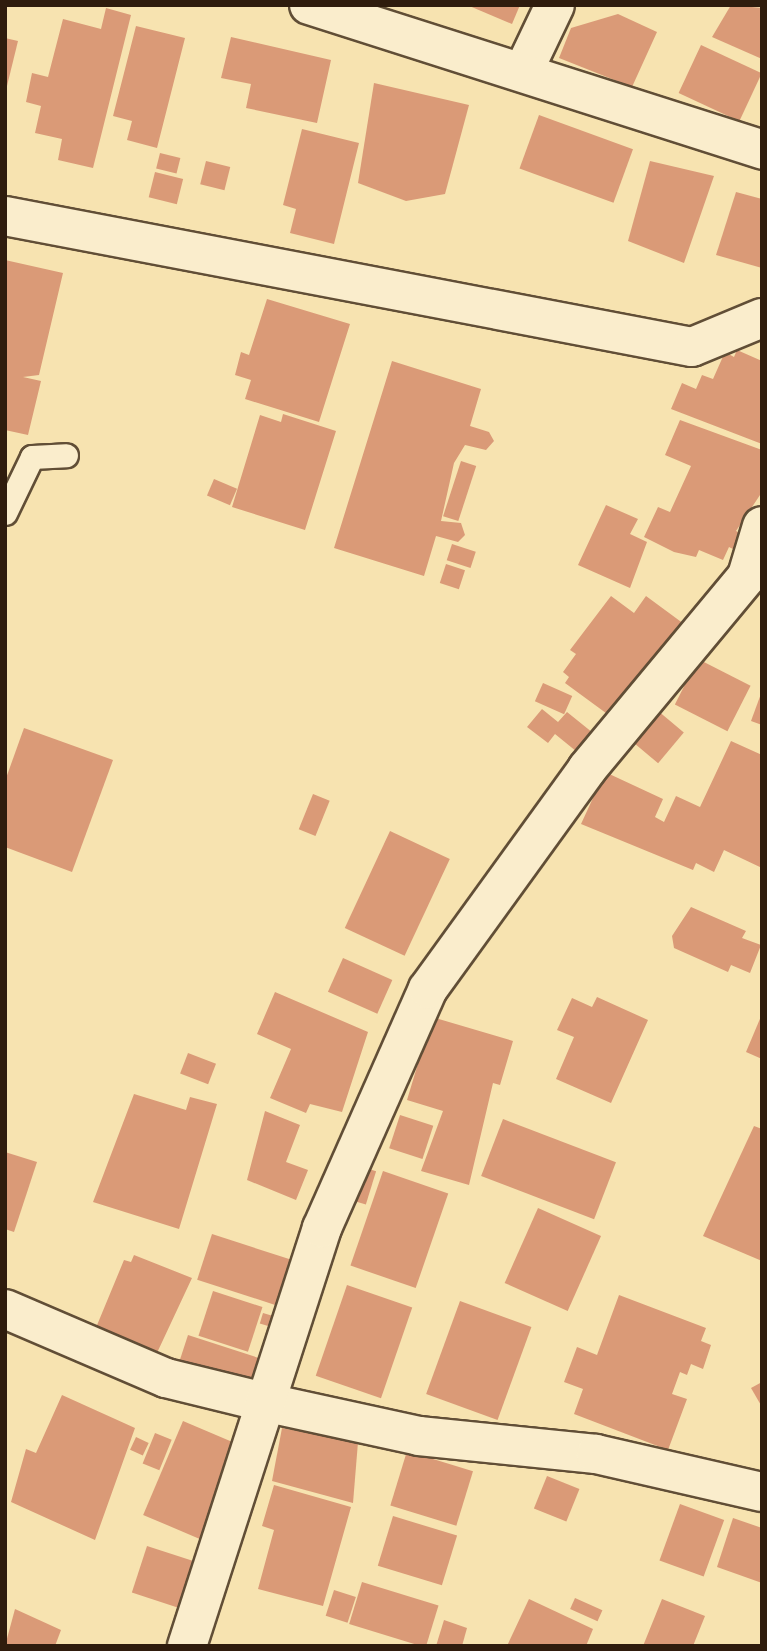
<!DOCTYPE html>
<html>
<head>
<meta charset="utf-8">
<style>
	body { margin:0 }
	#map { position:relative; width:767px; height:1651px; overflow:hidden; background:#f7e3b0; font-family:Cardo,serif }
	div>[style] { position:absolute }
	.building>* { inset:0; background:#da9a77; transform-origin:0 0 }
	.roads { filter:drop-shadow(2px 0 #614e36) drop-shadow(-2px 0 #614e36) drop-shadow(0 2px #614e36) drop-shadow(0 -2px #614e36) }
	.lane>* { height:23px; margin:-11.5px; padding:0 11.5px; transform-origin:11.5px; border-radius:11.5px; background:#faedcc }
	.street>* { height:38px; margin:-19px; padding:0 19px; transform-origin:19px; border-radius:19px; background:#faedcc }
	.secondary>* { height:38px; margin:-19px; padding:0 19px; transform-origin:19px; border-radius:19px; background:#faedcc }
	span { translate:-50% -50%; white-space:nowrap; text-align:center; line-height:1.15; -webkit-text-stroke:7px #faedcc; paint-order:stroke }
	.frame { position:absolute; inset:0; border:7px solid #2f1c0d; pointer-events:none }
</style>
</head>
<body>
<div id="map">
	<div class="building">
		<div style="clip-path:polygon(467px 5px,520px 5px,512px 24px)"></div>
		<div style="clip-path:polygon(731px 5px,762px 8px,762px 59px,712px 37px)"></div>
		<div style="clip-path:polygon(106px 8px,131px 15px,93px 168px,58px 160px,62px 139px,35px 133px,41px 106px,26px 102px,32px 73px,48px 77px,63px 19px,101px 29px)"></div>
		<div style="clip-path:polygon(618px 14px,657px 32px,632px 87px,559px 58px,571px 28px)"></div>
		<div style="clip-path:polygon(136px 26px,185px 38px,157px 148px,127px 140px,132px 121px,113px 116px)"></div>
		<div style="clip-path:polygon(231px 37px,331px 60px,317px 123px,246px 108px,251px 84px,221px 78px)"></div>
		<div style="clip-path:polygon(5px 38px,18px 41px,6px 90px,5px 90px)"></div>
		<div style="left:701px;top:45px;width:67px;height:53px;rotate:25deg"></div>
		<div style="clip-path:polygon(374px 83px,469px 105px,445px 194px,406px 201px,358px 183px)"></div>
		<div style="left:539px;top:115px;width:100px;height:57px;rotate:20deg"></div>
		<div style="clip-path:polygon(302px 129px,359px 143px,334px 244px,290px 233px,296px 209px,283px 205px)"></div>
		<div style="left:160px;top:153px;width:21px;height:16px;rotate:14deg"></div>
		<div style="left:206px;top:161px;width:25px;height:24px;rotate:14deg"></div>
		<div style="clip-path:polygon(650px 161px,714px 176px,684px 263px,628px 241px)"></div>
		<div style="left:155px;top:172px;width:29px;height:26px;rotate:14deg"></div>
		<div style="clip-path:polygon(736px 192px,762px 199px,762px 268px,716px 255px)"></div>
		<div style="clip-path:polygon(5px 260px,63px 273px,39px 375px,23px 377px,41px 381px,28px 435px,5px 430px)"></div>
		<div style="clip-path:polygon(267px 299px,350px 324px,319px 422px,245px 399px,251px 380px,235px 375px,241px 352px,249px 355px)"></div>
		<div style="clip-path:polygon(737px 350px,762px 361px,762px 444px,671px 409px,682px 383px,696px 389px,702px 375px,713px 379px,725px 352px,734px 357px)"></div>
		<div style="clip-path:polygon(392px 361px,481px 389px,470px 426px,489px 432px,494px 441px,486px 450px,465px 445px,454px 463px,441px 521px,461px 523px,465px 535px,458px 542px,436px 536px,424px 576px,334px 548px)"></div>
		<div style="clip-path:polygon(283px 414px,336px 431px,305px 530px,232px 507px,260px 415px,281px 422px)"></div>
		<div style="clip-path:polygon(680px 420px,762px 450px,762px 492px,736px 531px,746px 536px,739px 552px,729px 547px,723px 560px,699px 550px,696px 557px,674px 552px,644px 537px,658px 507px,670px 512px,691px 466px,665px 455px)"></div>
		<div style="left:461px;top:461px;width:16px;height:58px;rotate:18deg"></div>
		<div style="left:214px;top:479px;width:25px;height:18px;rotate:23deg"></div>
		<div style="clip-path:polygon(606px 505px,638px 519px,630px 534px,647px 542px,630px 588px,578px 565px)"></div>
		<div style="left:452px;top:544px;width:25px;height:17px;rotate:18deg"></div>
		<div style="left:446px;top:564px;width:20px;height:20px;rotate:18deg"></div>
		<div style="clip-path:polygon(611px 596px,634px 613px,646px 596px,684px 624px,610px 716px,565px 683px,569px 677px,563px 672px,576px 654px,570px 650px)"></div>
		<div style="left:698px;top:659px;width:59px;height:51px;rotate:27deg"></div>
		<div style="left:543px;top:683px;width:32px;height:20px;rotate:24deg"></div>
		<div style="clip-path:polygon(762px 691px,762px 725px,751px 721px)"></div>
		<div style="clip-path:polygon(542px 709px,558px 722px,567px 712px,598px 737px,582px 756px,555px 734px,548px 743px,527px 727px)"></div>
		<div style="left:657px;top:710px;width:35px;height:40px;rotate:40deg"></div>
		<div style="clip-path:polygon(24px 728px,113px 760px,72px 872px,5px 847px,5px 781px)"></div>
		<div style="clip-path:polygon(731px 741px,762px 755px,762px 868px,724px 850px,714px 872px,696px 863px,693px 870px,581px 824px,605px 772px,663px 799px,655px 817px,664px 822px,676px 796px,700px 807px)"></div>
		<div style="left:313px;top:794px;width:18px;height:38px;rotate:22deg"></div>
		<div style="left:390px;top:831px;width:66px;height:107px;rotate:25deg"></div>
		<div style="clip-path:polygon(691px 907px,746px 931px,742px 938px,761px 945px,750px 973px,731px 965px,728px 972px,674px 948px,672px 936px)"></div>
		<div style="left:343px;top:958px;width:54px;height:37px;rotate:24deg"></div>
		<div style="clip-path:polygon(275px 992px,368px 1032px,342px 1112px,310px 1104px,306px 1113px,270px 1098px,291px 1049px,257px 1034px)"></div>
		<div style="clip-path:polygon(597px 997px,648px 1020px,611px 1103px,556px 1079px,574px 1037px,557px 1030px,572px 998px,592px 1007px)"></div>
		<div style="clip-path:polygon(762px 1014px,762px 1059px,746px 1052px)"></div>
		<div style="clip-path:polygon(432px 1017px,513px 1041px,500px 1085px,493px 1083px,469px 1185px,421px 1171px,443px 1111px,407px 1100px)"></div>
		<div style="left:188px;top:1053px;width:30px;height:22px;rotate:21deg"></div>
		<div style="clip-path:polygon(134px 1094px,186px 1110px,190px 1097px,217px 1104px,179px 1229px,93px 1202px)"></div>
		<div style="clip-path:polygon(265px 1111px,300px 1125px,286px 1162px,308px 1170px,296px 1200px,247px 1180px)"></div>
		<div style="left:400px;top:1115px;width:35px;height:35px;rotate:18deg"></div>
		<div style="left:503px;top:1119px;width:121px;height:61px;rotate:21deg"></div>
		<div style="clip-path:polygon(754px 1126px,762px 1129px,762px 1261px,703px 1236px)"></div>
		<div style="clip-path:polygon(5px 1152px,37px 1162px,14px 1232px,5px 1229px)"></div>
		<div style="left:356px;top:1165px;width:21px;height:35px;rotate:17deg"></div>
		<div style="left:383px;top:1171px;width:69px;height:100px;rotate:19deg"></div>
		<div style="left:538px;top:1208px;width:69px;height:82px;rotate:24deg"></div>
		<div style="left:212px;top:1234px;width:86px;height:48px;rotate:18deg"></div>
		<div style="clip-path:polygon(134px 1255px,192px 1278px,156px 1355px,95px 1330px,124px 1260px,131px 1262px)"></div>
		<div style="left:347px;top:1285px;width:69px;height:96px;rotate:19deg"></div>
		<div style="left:213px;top:1291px;width:52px;height:47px;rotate:18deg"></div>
		<div style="clip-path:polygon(619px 1295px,706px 1328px,701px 1341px,711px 1345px,703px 1369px,691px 1364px,687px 1375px,680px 1372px,672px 1394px,687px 1399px,668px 1450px,574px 1414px,583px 1389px,564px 1382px,577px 1347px,597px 1355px)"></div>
		<div style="left:460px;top:1301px;width:76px;height:99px;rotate:20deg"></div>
		<div style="left:263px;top:1313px;width:14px;height:11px;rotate:17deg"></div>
		<div style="left:188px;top:1335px;width:79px;height:35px;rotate:18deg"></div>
		<div style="clip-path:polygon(762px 1382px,762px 1407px,751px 1388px)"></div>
		<div style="clip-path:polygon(62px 1395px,135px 1428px,95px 1540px,11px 1502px,26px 1449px,36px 1453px)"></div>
		<div style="left:183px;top:1421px;width:71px;height:102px;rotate:23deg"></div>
		<div style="clip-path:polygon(282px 1428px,358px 1442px,353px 1503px,272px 1481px)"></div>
		<div style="left:155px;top:1433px;width:18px;height:33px;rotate:22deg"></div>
		<div style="left:136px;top:1437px;width:14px;height:14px;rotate:25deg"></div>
		<div style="left:407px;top:1451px;width:69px;height:57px;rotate:17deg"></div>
		<div style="left:547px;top:1476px;width:35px;height:35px;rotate:22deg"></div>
		<div style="clip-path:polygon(274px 1485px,351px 1507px,323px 1606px,258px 1589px,274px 1530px,262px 1526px)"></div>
		<div style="left:680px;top:1504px;width:47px;height:60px;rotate:20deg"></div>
		<div style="left:393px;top:1516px;width:67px;height:52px;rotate:17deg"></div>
		<div style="clip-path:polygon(733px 1518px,762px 1528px,762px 1583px,717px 1567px)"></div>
		<div style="left:147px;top:1546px;width:60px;height:49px;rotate:18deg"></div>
		<div style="left:362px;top:1582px;width:80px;height:44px;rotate:17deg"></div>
		<div style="left:334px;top:1590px;width:23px;height:27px;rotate:18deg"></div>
		<div style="left:575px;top:1598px;width:30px;height:12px;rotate:24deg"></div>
		<div style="clip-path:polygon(529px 1599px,593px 1629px,586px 1646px,507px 1646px)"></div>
		<div style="clip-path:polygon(662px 1599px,705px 1616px,693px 1646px,643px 1646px)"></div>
		<div style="clip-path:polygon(15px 1609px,61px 1630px,55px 1646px,5px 1646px)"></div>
		<div style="clip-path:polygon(444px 1620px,467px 1628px,462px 1646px,436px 1646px)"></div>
	</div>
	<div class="roads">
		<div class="lane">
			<div style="left:5px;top:513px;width:62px;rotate:-64.3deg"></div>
			<div style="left:32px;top:457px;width:34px;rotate:-3deg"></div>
		</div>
		<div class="street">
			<div style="left:523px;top:72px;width:74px;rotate:-64.5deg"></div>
			<div style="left:5px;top:216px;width:699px;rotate:10.8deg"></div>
			<div style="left:692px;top:347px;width:76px;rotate:-22.5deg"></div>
			<div style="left:5px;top:1309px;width:175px;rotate:23.2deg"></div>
			<div style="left:166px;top:1378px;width:105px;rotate:13.8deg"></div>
			<div style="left:268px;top:1403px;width:155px;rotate:12.3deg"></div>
			<div style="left:419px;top:1436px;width:178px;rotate:5.8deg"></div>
			<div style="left:596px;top:1454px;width:170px;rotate:12.9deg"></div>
			<div style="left:187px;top:1646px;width:439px;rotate:-72.1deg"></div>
			<div style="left:322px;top:1228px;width:261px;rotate:-66.1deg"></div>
			<div style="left:428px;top:989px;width:271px;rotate:-54.1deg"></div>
			<div style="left:587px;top:769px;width:251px;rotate:-50.3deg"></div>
			<div style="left:747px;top:576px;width:52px;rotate:-73.3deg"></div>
		</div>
		<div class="secondary">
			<div style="left:309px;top:5px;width:476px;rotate:17.7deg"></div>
		</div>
	</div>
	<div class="frame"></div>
</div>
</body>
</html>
